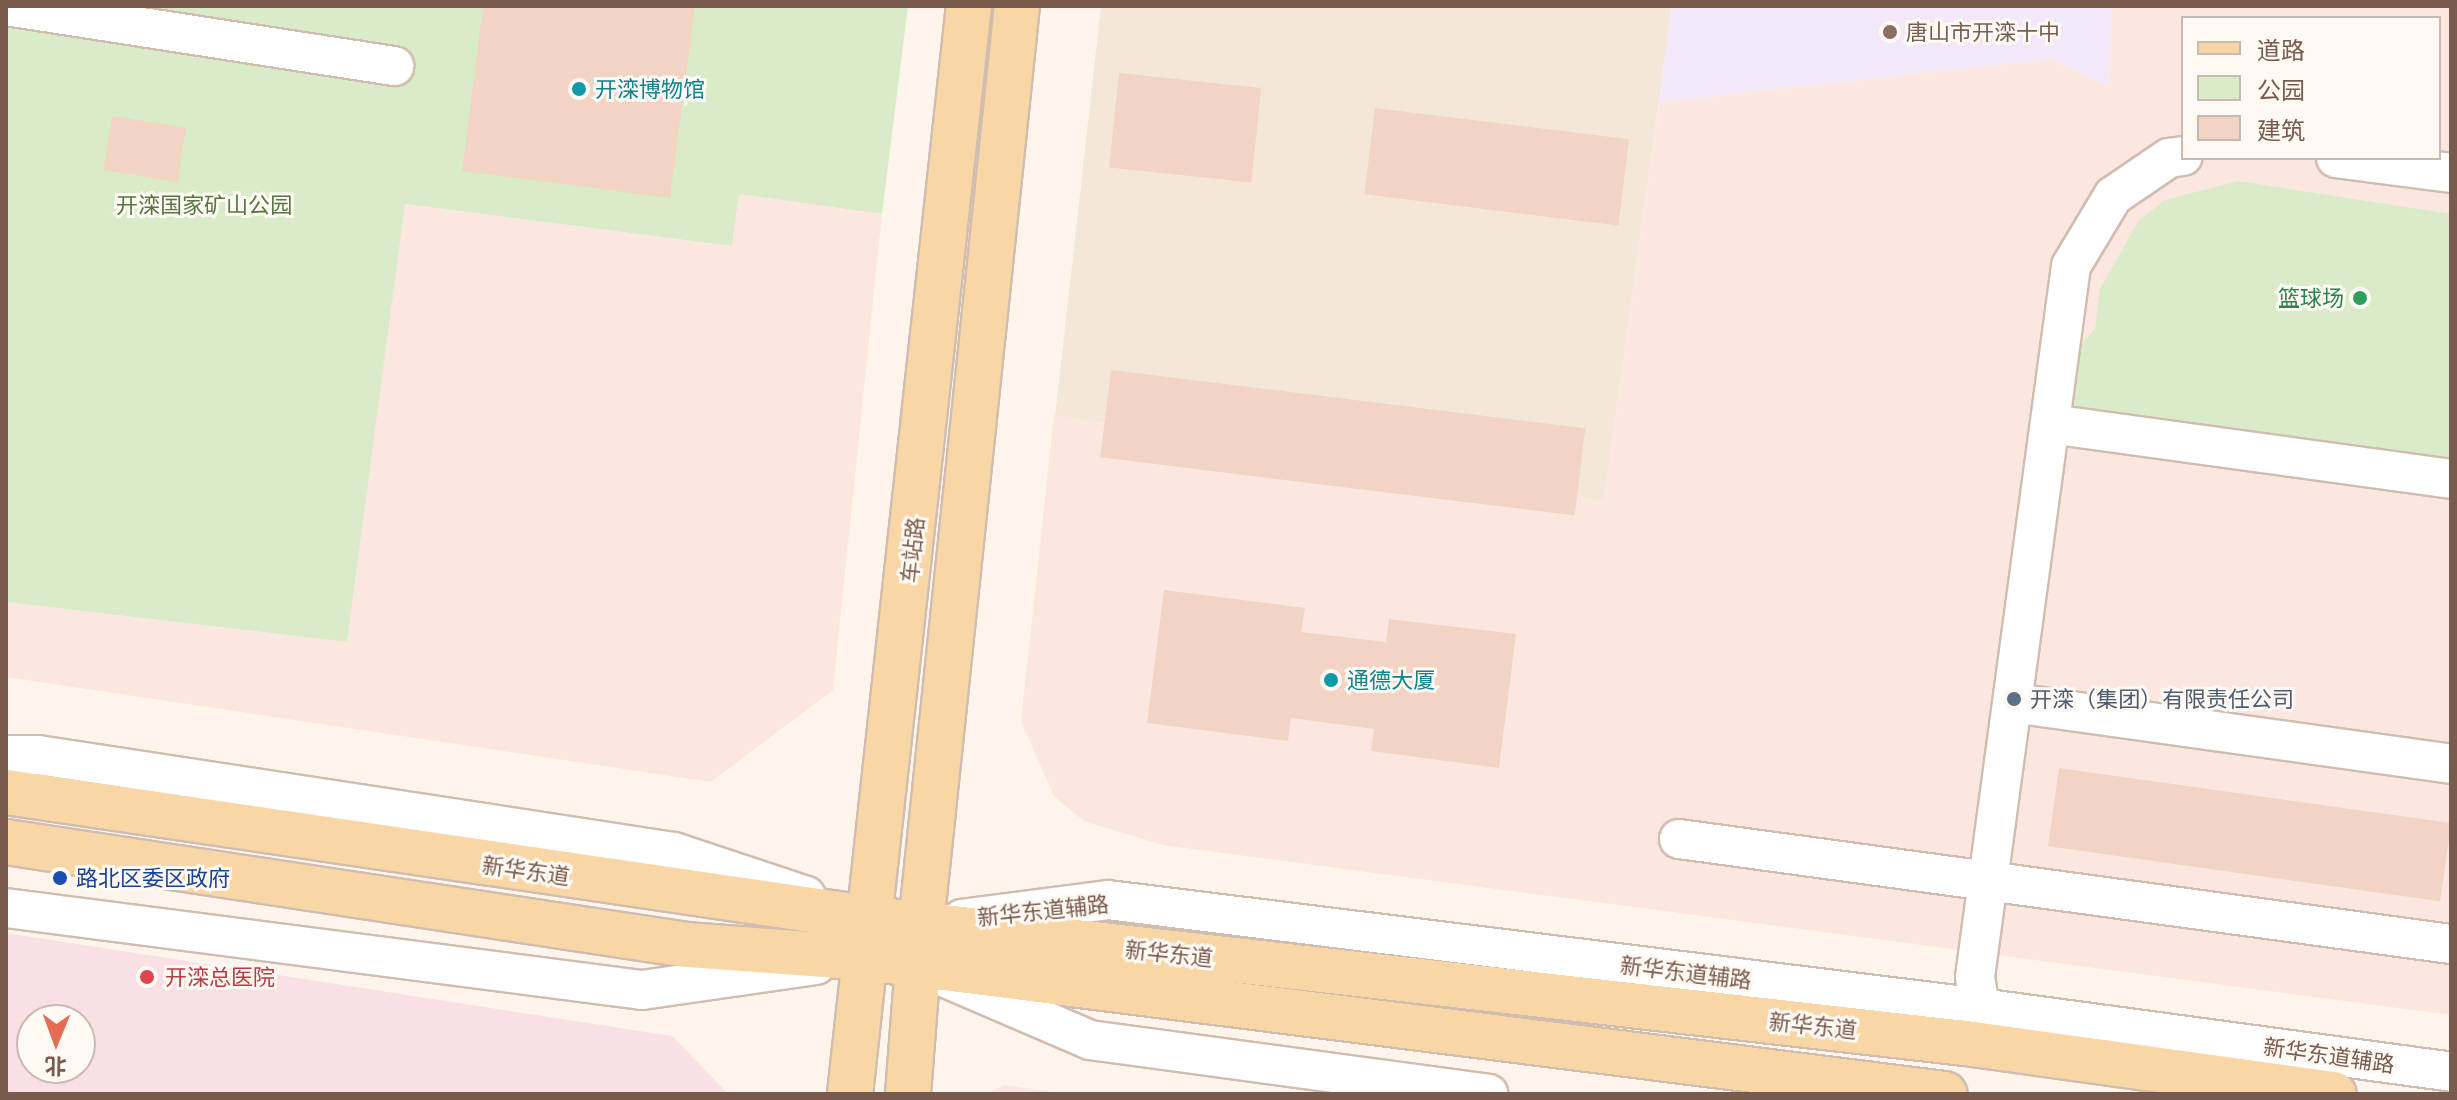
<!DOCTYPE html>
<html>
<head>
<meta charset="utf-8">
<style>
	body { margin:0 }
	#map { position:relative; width:2457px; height:1100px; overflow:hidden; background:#fdf5ec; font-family:Ubuntu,"Noto Sans SC",sans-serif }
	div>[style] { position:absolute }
	.residential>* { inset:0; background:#f4e7da }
	.commercial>* { inset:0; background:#fce7e0 }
	.education>* { inset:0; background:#f2e8fa }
	.medical>* { inset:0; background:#fadfe4 }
	.green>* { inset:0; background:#d9ebc9 }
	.building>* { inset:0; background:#f2d4c4; transform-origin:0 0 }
	.roads { filter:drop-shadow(2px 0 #d0bdb0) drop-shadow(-2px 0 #d0bdb0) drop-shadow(0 2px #d0bdb0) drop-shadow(0 -2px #d0bdb0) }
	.minor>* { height:38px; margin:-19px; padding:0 19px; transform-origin:19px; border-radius:19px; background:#fff }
	.major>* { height:44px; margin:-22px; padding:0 22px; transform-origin:22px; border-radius:22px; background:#f9d6a6 }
	.dots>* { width:22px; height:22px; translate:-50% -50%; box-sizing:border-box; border:4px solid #fff9f3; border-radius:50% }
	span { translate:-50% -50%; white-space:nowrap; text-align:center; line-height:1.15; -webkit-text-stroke:6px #fff9f3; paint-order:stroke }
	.education-label { font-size:22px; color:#785e54 }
	.left { translate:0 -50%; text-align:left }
	.culture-label { font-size:22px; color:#0d838f }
	.park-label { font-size:22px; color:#557842 }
	.leisure-label { font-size:22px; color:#27864d }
	.right { translate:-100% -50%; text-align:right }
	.street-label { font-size:22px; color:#795b4e }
	.service-label { font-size:22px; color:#4e5e75 }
	.transit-label { font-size:22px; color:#164399 }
	.health-label { font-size:22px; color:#be3a42 }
	.frame { position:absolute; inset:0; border:8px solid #795b4e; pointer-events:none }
	.legend { position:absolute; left:2181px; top:16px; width:260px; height:144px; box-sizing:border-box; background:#fff9f3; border:2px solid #c9bab1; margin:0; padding:10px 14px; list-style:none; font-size:24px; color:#795b4e }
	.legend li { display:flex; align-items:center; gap:16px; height:40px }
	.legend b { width:40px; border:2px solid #c9bab1 }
	.north { position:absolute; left:16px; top:1004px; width:80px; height:80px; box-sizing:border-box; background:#fff9f3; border:2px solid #c9bab1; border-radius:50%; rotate:181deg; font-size:22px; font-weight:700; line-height:32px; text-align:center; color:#795b4e }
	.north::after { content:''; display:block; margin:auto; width:28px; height:36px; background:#e46c53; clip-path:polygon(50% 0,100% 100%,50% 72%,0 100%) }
</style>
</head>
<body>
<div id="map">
	<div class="residential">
		<div style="clip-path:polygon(1101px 6px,1672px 6px,1550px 896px,1164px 845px,1084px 821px,1054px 796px,1021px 721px)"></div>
	</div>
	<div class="commercial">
		<div style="clip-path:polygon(evenodd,2112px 6px,2451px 6px,2451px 1015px,1164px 845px,1084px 821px,1054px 796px,1021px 721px,1054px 415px,1604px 501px,1659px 102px,2053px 59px,2108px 86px,2112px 6px,2183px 18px,2439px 18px,2439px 158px,2183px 158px,2183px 18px)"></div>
		<div style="clip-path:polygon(739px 194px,882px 214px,833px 690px,711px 782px,6px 677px,6px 602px,347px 642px,404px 204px,732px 246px)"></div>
		<div style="clip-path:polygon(1004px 1085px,1069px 1094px,985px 1094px)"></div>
	</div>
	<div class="education">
		<div style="clip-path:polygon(1672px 6px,2112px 6px,2108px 86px,2053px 59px,1659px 102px)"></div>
	</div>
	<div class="medical">
		<div style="clip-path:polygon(evenodd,6px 933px,672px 1036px,728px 1094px,6px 1094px,6px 933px,32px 1020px,80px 1020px,80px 1068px,32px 1068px,32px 1020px)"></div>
	</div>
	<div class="green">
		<div style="clip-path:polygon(6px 6px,908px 6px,882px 214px,739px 194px,732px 246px,405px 204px,347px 642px,6px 602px)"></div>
		<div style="clip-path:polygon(2238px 181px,2451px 214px,2451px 468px,2088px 416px,2075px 405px,2070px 390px,2076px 349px,2095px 329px,2100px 289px,2139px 220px,2165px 200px)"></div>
	</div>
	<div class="building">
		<div style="clip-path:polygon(483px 6px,695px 6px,670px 198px,462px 171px)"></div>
		<div style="left:1119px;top:73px;width:143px;height:95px;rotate:6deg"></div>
		<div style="left:1375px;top:108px;width:256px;height:87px;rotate:7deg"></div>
		<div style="left:112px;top:116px;width:75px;height:55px;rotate:9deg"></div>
		<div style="left:1111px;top:370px;width:478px;height:88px;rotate:7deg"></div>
		<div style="clip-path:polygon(1164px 590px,1305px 608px,1301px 632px,1386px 642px,1389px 619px,1516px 634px,1499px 768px,1371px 751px,1374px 729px,1291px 718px,1288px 741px,1147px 723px)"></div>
		<div style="left:2059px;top:768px;width:396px;height:79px;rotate:8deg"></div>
	</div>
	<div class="roads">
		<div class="minor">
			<div style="left:6px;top:6px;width:393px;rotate:8.8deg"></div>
			<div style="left:2336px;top:158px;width:116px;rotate:7.4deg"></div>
			<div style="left:2050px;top:424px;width:405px;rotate:7.8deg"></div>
			<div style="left:2013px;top:703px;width:442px;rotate:7.9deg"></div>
			<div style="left:6px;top:755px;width:32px"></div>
			<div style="left:38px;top:755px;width:643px;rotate:8.67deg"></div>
			<div style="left:674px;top:852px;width:139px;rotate:18.4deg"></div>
			<div style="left:1679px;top:839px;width:779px;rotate:7.75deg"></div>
			<div style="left:6px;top:908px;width:641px;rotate:7.35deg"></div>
			<div style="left:642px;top:990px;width:176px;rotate:-8.2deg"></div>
			<div style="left:962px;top:919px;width:147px;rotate:-7.4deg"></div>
			<div style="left:1108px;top:900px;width:879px;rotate:7.06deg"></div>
			<div style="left:1980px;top:1008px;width:475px;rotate:7.7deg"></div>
			<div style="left:939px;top:975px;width:164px;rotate:23.3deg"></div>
			<div style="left:1090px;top:1040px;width:402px;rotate:7.7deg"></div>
			<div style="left:1980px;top:1008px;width:31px;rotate:-99deg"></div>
			<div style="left:1975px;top:977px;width:717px;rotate:-82.31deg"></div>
			<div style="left:2071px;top:266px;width:82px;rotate:-59deg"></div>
			<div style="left:2113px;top:196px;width:68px;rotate:-34.2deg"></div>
			<div style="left:2169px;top:158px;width:14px;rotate:-8deg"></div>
		</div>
		<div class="major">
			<div style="left:6px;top:792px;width:876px;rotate:8.33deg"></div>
			<div style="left:873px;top:919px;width:1107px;rotate:6.48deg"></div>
			<div style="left:1973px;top:1044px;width:364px;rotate:7.9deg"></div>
			<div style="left:6px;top:842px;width:689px;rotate:8.6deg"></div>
			<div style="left:687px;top:945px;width:178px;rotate:4.2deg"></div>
			<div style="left:865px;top:958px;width:1088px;rotate:7.18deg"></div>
			<div style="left:850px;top:1094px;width:1094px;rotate:-83.76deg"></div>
			<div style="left:908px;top:1094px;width:169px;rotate:-85.6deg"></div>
			<div style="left:921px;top:925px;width:924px;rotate:-84.04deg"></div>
		</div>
	</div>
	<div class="dots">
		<div style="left:1890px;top:32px;background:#8d6e63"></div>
		<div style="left:579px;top:89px;background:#0f9aa8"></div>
		<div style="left:2360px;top:298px;background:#2e9e5b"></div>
		<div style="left:1331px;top:680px;background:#0f9aa8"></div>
		<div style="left:2014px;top:699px;background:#5c6f8a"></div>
		<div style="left:60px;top:878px;background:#1a4fb4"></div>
		<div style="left:147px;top:977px;background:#e0444e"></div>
	</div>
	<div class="education-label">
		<span class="left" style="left:1906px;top:32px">唐山市开滦十中</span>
	</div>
	<div class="culture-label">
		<span class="left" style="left:595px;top:89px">开滦博物馆</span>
		<span class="left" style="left:1347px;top:680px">通德大厦</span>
	</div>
	<div class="park-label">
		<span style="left:204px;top:205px">开滦国家矿山公园</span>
	</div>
	<div class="leisure-label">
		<span class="right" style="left:2344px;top:298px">篮球场</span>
	</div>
	<div class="street-label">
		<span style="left:912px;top:550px;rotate:-84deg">车站路</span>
		<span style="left:526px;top:870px;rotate:8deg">新华东道</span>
		<span style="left:1043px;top:910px;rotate:-6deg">新华东道辅路</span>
		<span style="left:1169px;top:953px;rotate:6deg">新华东道</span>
		<span style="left:1686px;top:972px;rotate:7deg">新华东道辅路</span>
		<span style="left:1813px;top:1025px;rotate:6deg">新华东道</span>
		<span style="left:2329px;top:1055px;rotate:8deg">新华东道辅路</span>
	</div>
	<div class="service-label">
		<span class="left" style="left:2030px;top:699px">开滦（集团）有限责任公司</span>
	</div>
	<div class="transit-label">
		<span class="left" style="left:76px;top:878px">路北区委区政府</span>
	</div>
	<div class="health-label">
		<span class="left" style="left:165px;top:977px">开滦总医院</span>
	</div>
	<div class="frame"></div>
	<ul class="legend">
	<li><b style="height:10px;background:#f9d6a6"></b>道路</li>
	<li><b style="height:22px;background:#d9ebc9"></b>公园</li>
	<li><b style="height:22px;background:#f2d4c4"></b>建筑</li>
	</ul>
	<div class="north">北</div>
</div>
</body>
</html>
